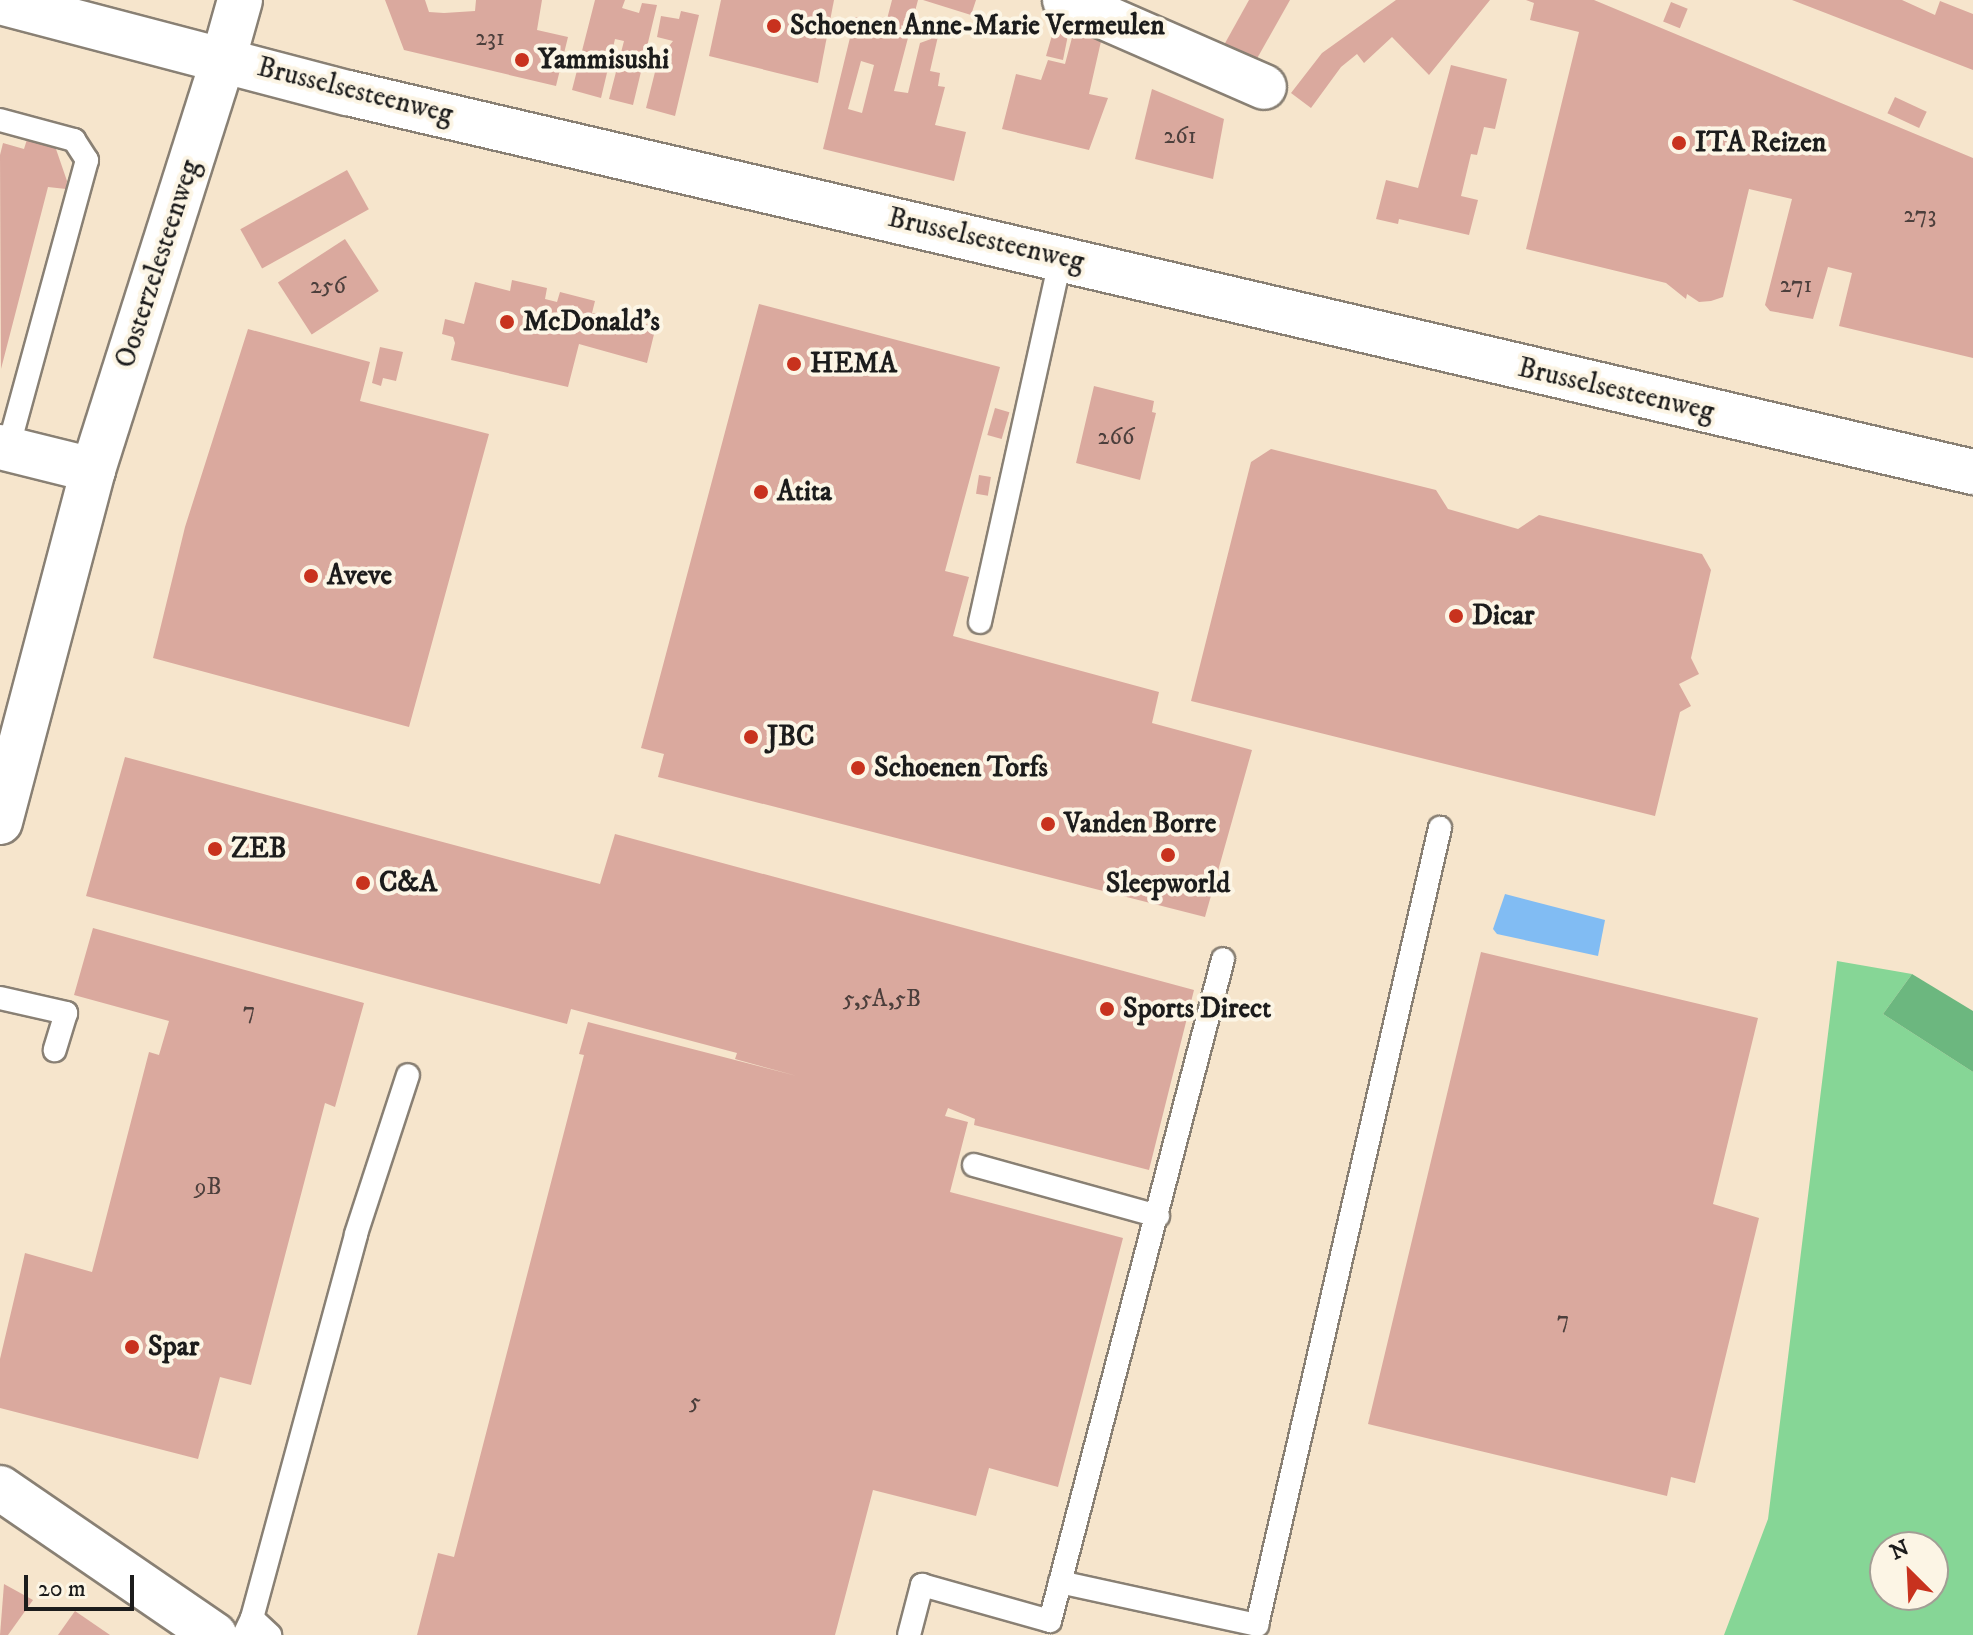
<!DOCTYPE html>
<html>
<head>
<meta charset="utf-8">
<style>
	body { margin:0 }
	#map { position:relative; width:1973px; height:1635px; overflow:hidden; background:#f6e5cc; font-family:"IM FELL DW Pica",serif }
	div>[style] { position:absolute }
	.green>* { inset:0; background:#86d696 }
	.forest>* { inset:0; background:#6cb77f }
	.water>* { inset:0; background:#81bcf3 }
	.building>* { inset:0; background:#daa99e; transform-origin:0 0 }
	.roads { filter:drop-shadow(2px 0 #898074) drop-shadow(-2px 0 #898074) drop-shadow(0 2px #898074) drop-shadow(0 -2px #898074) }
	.service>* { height:22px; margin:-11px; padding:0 11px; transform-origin:11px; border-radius:11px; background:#fff }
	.minor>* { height:44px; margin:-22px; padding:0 22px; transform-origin:22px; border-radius:22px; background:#fff }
	.secondary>* { height:44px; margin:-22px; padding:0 22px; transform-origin:22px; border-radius:22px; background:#fff }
	.primary>* { height:44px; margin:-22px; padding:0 22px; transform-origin:22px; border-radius:22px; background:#fff }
	.dots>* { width:22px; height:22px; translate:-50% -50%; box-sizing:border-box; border:4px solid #fcf5e5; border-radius:50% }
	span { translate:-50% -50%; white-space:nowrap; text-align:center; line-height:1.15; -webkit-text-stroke:8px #fcf5e5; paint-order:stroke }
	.number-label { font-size:24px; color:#4c3f3c }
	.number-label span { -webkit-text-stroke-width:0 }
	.poi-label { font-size:28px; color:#1c1c1c; font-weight:700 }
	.left { translate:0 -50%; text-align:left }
	.street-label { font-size:28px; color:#1c1c1c }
	.north { position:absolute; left:1869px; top:1531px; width:80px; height:80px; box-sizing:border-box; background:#fcf5e5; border:2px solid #a29e95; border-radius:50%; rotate:336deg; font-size:22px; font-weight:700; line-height:32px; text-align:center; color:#1c1c1c }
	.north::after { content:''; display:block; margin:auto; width:28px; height:36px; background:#c8321e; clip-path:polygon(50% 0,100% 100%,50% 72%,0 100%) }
	.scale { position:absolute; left:24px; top:1575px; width:110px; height:36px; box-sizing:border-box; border:4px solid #1c1c1c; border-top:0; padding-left:10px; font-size:24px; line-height:28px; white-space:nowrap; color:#1c1c1c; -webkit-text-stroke:6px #fcf5e5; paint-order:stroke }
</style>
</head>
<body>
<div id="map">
	<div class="green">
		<div style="clip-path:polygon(evenodd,1837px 961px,1912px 974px,1883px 1014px,1973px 1072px,1973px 1635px,1724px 1635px,1768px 1519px,1837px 961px,1885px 1547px,1933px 1547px,1933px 1595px,1885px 1595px,1885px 1547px)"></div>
	</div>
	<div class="forest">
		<div style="clip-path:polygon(1912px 974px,1973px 1011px,1973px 1072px,1883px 1014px)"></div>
	</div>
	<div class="water">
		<div style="clip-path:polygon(1505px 894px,1605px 920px,1598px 956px,1497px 934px,1493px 929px)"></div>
	</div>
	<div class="building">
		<div style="clip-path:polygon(385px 0,425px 0,429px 12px,444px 13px,475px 11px,476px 0,542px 0,537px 30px,568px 37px,556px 86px,404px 50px)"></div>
		<div style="clip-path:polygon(595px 0,625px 0,622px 8px,639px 13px,642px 3px,657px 5px,633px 105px,609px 99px,624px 41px,615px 39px,601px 98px,572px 90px)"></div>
		<div style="clip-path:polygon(721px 0,834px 0,818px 83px,709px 56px)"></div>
		<div style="clip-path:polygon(evenodd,892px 0,918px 0,894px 91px,908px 93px,920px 43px,931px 39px,933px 30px,939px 32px,930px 71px,940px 73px,938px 86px,945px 87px,935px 125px,966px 132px,954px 181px,823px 149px,855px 17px,886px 23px,892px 0,861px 61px,874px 65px,862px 113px,848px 109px,861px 61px)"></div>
		<div style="clip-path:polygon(923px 0,976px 0,971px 15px)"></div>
		<div style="clip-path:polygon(1249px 0,1290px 0,1255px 62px,1224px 45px)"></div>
		<div style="clip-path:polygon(1396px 0,1490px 0,1429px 75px,1392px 37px,1364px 63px,1357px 54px,1341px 67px,1311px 108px,1291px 93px,1322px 53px)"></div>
		<div style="clip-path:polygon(1526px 0,1594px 0,1973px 158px,1973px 358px,1839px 326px,1852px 273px,1828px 267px,1813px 319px,1770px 311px,1765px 305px,1792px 199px,1749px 189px,1723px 297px,1711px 301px,1699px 302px,1687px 294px,1686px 299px,1666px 283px,1526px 249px,1579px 32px,1530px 20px,1534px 3px)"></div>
		<div style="clip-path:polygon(1792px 0,1902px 0,1935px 15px,1940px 1px,1973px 14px,1973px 70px)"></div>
		<div style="left:1671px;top:2px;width:18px;height:21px;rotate:22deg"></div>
		<div style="clip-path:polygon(681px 11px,699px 15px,675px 116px,646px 108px,658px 60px,673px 41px,657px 37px,661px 16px,679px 19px)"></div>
		<div style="clip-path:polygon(1074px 30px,1102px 37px,1089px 94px,1108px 98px,1089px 150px,1002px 129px,1016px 74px,1041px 80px,1048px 60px,1065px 64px)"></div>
		<div style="clip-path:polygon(1053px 32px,1068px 35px,1063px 60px,1046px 56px)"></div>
		<div style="clip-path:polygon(1451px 65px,1507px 79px,1495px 129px,1484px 127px,1477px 155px,1471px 154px,1461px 196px,1478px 200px,1469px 235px,1399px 219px,1398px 224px,1376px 219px,1386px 180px,1418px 188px)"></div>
		<div style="clip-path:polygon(1152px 89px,1224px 119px,1213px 179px,1135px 159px)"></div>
		<div style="left:1895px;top:97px;width:35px;height:18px;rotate:25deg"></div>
		<div style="clip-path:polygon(29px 133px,56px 149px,67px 181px,66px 189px,48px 187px,1px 369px,0 155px,3px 143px,24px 149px)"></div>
		<div style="left:347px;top:170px;width:45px;height:122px;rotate:61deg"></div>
		<div style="left:345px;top:239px;width:62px;height:80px;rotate:57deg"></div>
		<div style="clip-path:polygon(512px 280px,547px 288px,545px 299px,557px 302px,560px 292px,595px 301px,592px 313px,656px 326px,647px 363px,579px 344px,568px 387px,451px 360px,455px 343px,453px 337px,442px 334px,445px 319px,464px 324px,475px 282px,510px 291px)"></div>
		<div style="clip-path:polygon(759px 304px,1000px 367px,945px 571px,969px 577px,953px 636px,1159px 692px,1152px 723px,1252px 750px,1205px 917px,658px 777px,664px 754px,641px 748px)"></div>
		<div style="clip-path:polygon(248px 329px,370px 362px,360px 401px,489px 434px,409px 727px,153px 658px,185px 527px)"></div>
		<div style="clip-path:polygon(380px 347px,403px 352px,396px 381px,383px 378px,381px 386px,372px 383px)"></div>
		<div style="clip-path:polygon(1094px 386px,1154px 401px,1152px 412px,1156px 413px,1140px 480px,1076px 463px)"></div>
		<div style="left:995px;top:408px;width:15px;height:28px;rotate:16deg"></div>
		<div style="clip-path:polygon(1271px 449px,1436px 490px,1448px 509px,1518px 529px,1539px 515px,1702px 554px,1711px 570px,1691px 658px,1699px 674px,1679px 684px,1691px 706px,1680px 712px,1655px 816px,1191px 701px,1251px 462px)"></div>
		<div style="left:979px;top:475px;width:12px;height:19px;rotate:9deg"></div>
		<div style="clip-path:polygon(125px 757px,600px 884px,615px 834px,1194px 990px,1149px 1170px,974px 1125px,975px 1119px,948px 1108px,945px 1116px,968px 1122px,950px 1192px,1123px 1238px,1058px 1487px,989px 1468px,976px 1516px,873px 1490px,835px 1635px,417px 1635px,438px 1553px,454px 1557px,584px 1055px,579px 1054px,588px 1022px,797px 1076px,735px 1059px,737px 1053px,571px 1009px,567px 1024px,86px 896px)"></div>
		<div style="clip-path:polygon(93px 928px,364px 1003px,335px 1107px,325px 1103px,251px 1385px,220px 1377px,198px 1459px,0 1408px,0 1359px,25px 1253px,92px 1272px,149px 1052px,159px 1055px,169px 1021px,74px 995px)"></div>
		<div style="clip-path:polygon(1481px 952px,1758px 1018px,1713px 1204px,1759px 1218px,1695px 1483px,1671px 1477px,1667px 1496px,1368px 1424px)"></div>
		<div style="clip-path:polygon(4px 1584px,33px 1600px,8px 1635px,0 1635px)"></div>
		<div style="clip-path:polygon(75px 1611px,110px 1635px,58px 1635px)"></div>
	</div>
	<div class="roads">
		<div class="service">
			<div style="left:0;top:120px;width:77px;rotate:15.1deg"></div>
			<div style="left:74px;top:140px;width:24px;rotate:57deg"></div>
			<div style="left:87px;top:160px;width:300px;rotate:105.3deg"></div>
			<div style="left:980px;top:622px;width:374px;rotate:-77.5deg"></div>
			<div style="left:0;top:998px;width:68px;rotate:12.8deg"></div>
			<div style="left:66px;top:1013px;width:39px;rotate:107deg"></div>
			<div style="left:974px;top:1165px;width:191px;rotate:15.5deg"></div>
			<div style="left:1060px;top:1582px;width:202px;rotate:12.3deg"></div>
			<div style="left:1257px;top:1625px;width:818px;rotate:-77.07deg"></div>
			<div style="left:252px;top:1618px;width:398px;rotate:-74.8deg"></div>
			<div style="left:356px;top:1234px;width:167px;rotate:-71.9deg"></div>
			<div style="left:244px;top:1635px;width:19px;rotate:-65deg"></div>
			<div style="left:252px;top:1618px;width:25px;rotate:43deg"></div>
			<div style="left:909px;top:1635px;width:52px;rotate:-75.4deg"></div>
			<div style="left:922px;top:1585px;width:133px;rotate:15.7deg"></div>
			<div style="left:1050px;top:1621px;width:684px;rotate:-75.35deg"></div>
		</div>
		<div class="minor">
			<div style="left:1065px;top:0;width:217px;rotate:23.6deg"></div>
			<div style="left:0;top:447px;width:96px;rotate:13.9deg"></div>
			<div style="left:0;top:1488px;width:260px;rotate:34.4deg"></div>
		</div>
		<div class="secondary">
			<div style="left:224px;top:57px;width:59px;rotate:-74.3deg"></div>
		</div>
		<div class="primary">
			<div style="left:0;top:2px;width:360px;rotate:14.7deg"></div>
			<div style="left:348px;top:93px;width:1669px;rotate:13.13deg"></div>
			<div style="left:0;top:822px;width:364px;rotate:-75.2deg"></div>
			<div style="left:93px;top:470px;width:433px;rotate:-72.4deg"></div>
		</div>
	</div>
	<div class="dots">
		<div style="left:774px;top:26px;background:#c8321e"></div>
		<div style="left:522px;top:60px;background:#c8321e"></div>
		<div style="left:1679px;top:143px;background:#c8321e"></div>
		<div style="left:507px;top:322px;background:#c8321e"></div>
		<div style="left:794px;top:364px;background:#c8321e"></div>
		<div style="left:761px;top:492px;background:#c8321e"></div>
		<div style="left:311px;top:576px;background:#c8321e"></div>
		<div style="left:1456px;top:616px;background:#c8321e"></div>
		<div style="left:751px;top:737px;background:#c8321e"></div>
		<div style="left:858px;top:768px;background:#c8321e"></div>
		<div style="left:1048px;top:824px;background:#c8321e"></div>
		<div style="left:215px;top:849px;background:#c8321e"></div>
		<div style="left:1168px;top:855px;background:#c8321e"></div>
		<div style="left:363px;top:883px;background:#c8321e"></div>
		<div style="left:1107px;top:1009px;background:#c8321e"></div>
		<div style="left:132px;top:1347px;background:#c8321e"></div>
	</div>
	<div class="number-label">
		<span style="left:490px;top:39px">231</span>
		<span style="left:1180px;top:137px">261</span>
		<span style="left:1920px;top:216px">273</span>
		<span style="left:1796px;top:286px">271</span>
		<span style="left:328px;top:287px">256</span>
		<span style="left:1116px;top:438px">266</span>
		<span style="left:882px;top:1000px">5,5A,5B</span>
		<span style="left:249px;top:1012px">7</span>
		<span style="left:208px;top:1188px">9B</span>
		<span style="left:1563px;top:1321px">7</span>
		<span style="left:695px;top:1403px">5</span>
	</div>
	<div class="poi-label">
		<span class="left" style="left:790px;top:26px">Schoenen Anne-Marie Vermeulen</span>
		<span class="left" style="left:538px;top:60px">Yammisushi</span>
		<span class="left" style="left:1695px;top:143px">ITA Reizen</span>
		<span class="left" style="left:523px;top:322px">McDonald's</span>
		<span class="left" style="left:810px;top:364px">HEMA</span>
		<span class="left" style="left:777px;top:492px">Atita</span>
		<span class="left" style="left:327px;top:576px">Aveve</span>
		<span class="left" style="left:1472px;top:616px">Dicar</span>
		<span class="left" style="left:767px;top:737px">JBC</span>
		<span class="left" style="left:874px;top:768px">Schoenen Torfs</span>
		<span class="left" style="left:1064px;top:824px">Vanden Borre</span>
		<span class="left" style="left:231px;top:849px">ZEB</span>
		<span class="left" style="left:379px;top:883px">C&amp;A</span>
		<span style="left:1168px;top:884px">Sleepworld</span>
		<span class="left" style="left:1123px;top:1009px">Sports Direct</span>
		<span class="left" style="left:148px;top:1347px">Spar</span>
	</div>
	<div class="street-label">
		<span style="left:355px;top:91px;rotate:14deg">Brusselsesteenweg</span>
		<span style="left:986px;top:240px;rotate:13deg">Brusselsesteenweg</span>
		<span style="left:158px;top:264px;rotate:-72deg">Oosterzelesteenweg</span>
		<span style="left:1616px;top:390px;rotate:13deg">Brusselsesteenweg</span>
	</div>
	<div class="north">N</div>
	<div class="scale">20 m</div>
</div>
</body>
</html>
